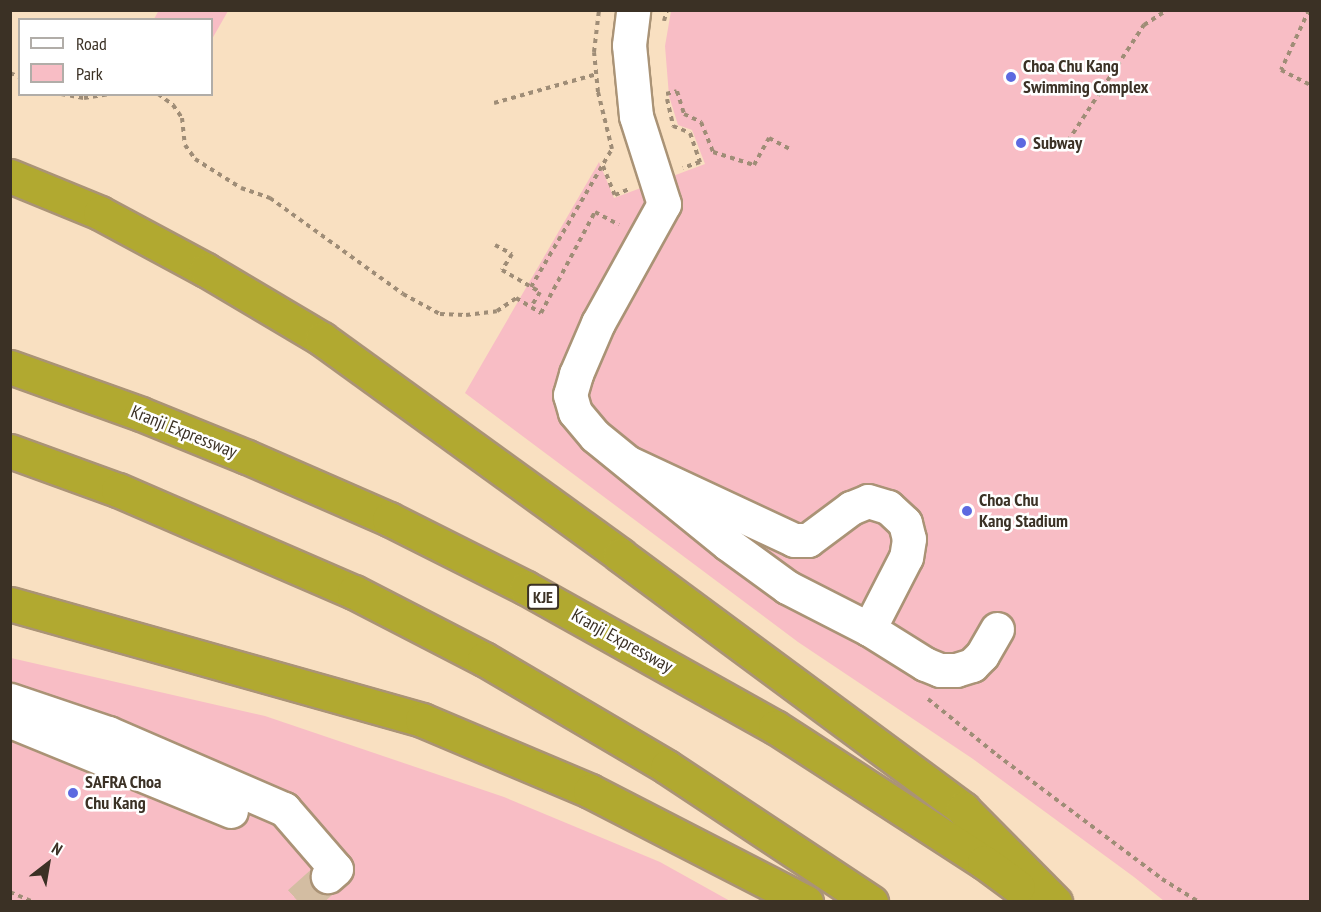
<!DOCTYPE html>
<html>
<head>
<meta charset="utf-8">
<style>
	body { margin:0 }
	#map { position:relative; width:1321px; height:912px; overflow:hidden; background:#f9e0c1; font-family:"PT Sans Narrow",sans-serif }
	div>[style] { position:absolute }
	.green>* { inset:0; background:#f8bdc5 }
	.minor-tunnel>* { height:33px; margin-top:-16.5px; transform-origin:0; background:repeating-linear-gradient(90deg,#d3bda2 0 33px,transparent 0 49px) }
	.path>* { height:4px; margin-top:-2px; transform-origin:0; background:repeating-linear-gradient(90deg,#9f8d77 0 4.5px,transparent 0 9px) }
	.roads { filter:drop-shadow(2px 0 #aa9376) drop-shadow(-2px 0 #aa9376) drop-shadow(0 2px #aa9376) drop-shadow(0 -2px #aa9376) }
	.minor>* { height:33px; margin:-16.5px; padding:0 16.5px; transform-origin:16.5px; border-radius:16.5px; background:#fff }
	.highway>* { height:33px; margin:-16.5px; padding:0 16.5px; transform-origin:16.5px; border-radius:16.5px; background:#b1a930 }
	.dots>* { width:16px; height:16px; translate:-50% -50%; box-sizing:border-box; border:3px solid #fff; border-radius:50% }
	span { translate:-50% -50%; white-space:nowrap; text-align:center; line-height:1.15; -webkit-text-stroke:5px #fff; paint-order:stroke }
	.shield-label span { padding:2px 4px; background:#fff; border:2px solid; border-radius:4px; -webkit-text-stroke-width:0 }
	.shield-label { font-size:16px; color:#3b3125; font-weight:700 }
	.poi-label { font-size:18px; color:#3b3125; font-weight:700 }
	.left { translate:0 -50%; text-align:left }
	.street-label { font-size:18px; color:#3b3125 }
	.frame { position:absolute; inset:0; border:12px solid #3b3125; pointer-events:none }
	.legend { position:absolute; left:18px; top:18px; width:195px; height:78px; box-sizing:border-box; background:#fff; border:2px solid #b1ada8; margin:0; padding:8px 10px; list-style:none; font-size:18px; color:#3b3125 }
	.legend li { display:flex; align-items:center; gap:12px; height:30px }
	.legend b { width:30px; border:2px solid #b1ada8 }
	.north { position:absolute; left:18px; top:834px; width:60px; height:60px; -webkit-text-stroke:4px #fff; paint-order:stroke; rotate:31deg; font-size:16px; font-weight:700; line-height:24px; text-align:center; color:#3b3125 }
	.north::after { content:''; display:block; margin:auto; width:21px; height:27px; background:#3b3125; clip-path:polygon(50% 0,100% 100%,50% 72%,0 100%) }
</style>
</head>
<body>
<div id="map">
	<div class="green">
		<div style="clip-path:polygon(159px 10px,228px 10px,228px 11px,212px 39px,212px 20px,154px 19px)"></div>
		<div style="clip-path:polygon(671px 11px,1310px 11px,1310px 901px,1164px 901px,1134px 877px,973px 759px,798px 642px,465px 393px,599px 162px,614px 198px,705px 164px,692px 130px,678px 125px,669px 96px,665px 46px)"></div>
		<div style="clip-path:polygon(11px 658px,265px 716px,504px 797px,660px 862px,730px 901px,11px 902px)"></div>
	</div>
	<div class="minor-tunnel">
		<div style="left:299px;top:902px;width:39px;rotate:-42deg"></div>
	</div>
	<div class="path">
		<div style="left:1309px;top:10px;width:66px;rotate:115deg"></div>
		<div style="left:1281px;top:70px;width:33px;rotate:27deg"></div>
		<div style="left:664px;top:21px;width:11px;rotate:-75deg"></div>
		<div style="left:10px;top:73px;width:11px;rotate:22deg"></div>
		<div style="left:61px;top:94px;width:23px;rotate:10deg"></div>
		<div style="left:84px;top:98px;width:26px;rotate:-9deg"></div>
		<div style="left:158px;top:94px;width:19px;rotate:36deg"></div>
		<div style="left:173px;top:105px;width:16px;rotate:55deg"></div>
		<div style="left:182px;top:118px;width:27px;rotate:84deg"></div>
		<div style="left:185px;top:145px;width:17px;rotate:54deg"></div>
		<div style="left:195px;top:159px;width:54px;rotate:32.2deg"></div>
		<div style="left:241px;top:188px;width:31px;rotate:19deg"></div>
		<div style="left:270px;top:198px;width:164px;rotate:35.8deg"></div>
		<div style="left:403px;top:294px;width:42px;rotate:28.4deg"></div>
		<div style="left:440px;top:314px;width:26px;rotate:2deg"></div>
		<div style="left:466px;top:315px;width:31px;rotate:-7deg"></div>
		<div style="left:497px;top:311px;width:23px;rotate:-34deg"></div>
		<div style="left:516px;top:298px;width:29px;rotate:31deg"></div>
		<div style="left:541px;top:313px;width:115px;rotate:-61.9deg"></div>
		<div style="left:595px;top:212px;width:27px;rotate:28deg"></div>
		<div style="left:666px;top:94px;width:11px;rotate:-15deg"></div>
		<div style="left:677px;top:91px;width:24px;rotate:73deg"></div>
		<div style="left:684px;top:114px;width:19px;rotate:25deg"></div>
		<div style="left:701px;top:122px;width:32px;rotate:68deg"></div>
		<div style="left:713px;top:152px;width:43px;rotate:17.6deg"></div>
		<div style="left:754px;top:165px;width:31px;rotate:-61deg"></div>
		<div style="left:769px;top:138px;width:24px;rotate:28deg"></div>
		<div style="left:667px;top:99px;width:28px;rotate:77deg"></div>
		<div style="left:673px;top:126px;width:18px;rotate:22deg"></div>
		<div style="left:690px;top:133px;width:31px;rotate:71deg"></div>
		<div style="left:700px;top:162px;width:18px;rotate:161deg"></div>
		<div style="left:494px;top:103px;width:107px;rotate:-15.7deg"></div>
		<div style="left:1068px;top:141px;width:139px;rotate:-56.8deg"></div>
		<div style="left:1144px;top:25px;width:27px;rotate:-33deg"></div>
		<div style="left:603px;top:166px;width:31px;rotate:68deg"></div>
		<div style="left:615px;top:195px;width:15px;rotate:-23deg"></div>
		<div style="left:495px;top:245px;width:19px;rotate:28deg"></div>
		<div style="left:512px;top:254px;width:19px;rotate:122deg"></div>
		<div style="left:502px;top:270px;width:44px;rotate:30.1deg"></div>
		<div style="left:540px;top:292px;width:17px;rotate:121deg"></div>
		<div style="left:531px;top:287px;width:160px;rotate:-59.6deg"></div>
		<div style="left:612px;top:149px;width:59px;rotate:-103.8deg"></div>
		<div style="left:598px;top:92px;width:40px;rotate:-95.7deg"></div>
		<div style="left:594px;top:52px;width:42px;rotate:-83.2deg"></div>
		<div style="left:928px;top:699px;width:89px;rotate:39.1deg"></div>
		<div style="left:997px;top:755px;width:206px;rotate:36.9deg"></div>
		<div style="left:1162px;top:879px;width:44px;rotate:31.9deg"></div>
		<div style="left:10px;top:892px;width:25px;rotate:23deg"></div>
	</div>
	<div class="roads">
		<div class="minor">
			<div style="left:629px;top:463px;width:182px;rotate:25deg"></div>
			<div style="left:794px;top:540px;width:14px"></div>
			<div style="left:808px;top:540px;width:54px;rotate:-36.7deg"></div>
			<div style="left:851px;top:508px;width:18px;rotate:-22deg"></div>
			<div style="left:868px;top:501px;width:21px;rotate:17deg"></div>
			<div style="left:888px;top:507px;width:23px;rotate:43deg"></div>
			<div style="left:905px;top:523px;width:16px;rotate:76deg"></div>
			<div style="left:909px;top:539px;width:18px;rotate:99deg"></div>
			<div style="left:906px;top:557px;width:81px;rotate:117.2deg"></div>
			<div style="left:869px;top:629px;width:92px;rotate:-152.9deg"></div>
			<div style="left:787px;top:587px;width:73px;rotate:-143.9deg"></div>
			<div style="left:728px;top:544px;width:171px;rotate:-140.9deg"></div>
			<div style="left:595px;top:436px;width:31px;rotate:-130deg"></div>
			<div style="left:575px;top:412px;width:18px;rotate:-106deg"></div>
			<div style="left:570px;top:395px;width:22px;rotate:-74deg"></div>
			<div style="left:576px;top:374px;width:56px;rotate:-66.7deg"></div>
			<div style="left:598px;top:323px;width:136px;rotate:-61deg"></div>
			<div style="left:664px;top:204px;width:92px;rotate:-107.7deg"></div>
			<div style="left:636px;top:116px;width:71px;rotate:-95.6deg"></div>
			<div style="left:629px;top:45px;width:35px;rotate:-83deg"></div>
			<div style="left:869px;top:629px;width:66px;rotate:32deg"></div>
			<div style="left:925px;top:664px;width:16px;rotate:22deg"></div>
			<div style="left:940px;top:670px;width:16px"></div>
			<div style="left:956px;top:670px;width:17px;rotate:-17deg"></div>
			<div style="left:972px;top:665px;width:14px;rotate:-45deg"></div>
			<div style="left:982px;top:655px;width:30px;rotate:-60deg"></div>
			<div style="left:10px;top:700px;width:103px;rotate:18.6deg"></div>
			<div style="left:108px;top:733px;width:192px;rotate:23.4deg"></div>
			<div style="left:284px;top:809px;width:79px;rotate:49.1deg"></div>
			<div style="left:336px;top:869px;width:11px;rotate:139deg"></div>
			<div style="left:18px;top:724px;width:230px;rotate:22.2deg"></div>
		</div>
		<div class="highway">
			<div style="left:10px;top:176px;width:97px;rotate:22.3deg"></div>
			<div style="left:100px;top:213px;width:120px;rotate:28.3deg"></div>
			<div style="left:206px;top:270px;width:135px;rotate:30.7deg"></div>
			<div style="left:322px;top:339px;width:368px;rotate:35.9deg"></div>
			<div style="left:620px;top:555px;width:427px;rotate:36.5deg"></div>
			<div style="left:963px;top:809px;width:131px;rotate:45.3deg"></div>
			<div style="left:10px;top:367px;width:139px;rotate:19.7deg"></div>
			<div style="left:141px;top:414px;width:114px;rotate:22.1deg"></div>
			<div style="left:247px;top:457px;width:155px;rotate:23.6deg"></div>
			<div style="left:389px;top:519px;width:153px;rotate:26.7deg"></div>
			<div style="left:526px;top:588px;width:285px;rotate:29.2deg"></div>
			<div style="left:775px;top:727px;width:249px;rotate:32.9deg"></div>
			<div style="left:984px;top:862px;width:42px;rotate:36.3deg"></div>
			<div style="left:10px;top:451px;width:115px;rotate:19.9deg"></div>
			<div style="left:118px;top:490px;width:257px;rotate:23.4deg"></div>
			<div style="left:354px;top:592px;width:146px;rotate:27.3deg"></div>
			<div style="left:484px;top:659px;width:212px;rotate:30.5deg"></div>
			<div style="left:667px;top:767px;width:245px;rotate:33.5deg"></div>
			<div style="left:10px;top:604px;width:428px;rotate:15.7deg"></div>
			<div style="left:422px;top:720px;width:182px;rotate:22.9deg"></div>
			<div style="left:590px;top:791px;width:243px;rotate:27.2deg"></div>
		</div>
	</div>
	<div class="dots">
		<div style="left:1011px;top:77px;background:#5d69e0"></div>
		<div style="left:1021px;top:143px;background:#5d69e0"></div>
		<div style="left:967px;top:511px;background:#5d69e0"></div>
		<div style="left:73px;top:793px;background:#5d69e0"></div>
	</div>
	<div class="shield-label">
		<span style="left:543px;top:597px">KJE</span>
	</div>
	<div class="poi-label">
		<span class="left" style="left:1023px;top:77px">Choa Chu Kang<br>Swimming Complex</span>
		<span class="left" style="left:1033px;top:143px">Subway</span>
		<span class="left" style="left:979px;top:511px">Choa Chu<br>Kang Stadium</span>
		<span class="left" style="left:85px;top:793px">SAFRA Choa<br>Chu Kang</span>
	</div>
	<div class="street-label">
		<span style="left:184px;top:432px;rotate:22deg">Kranji Expressway</span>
		<span style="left:622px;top:641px;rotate:29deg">Kranji Expressway</span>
	</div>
	<div class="frame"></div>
	<ul class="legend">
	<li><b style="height:8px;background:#fff"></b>Road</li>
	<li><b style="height:16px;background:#f8bdc5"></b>Park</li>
	</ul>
	<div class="north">N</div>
</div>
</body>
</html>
